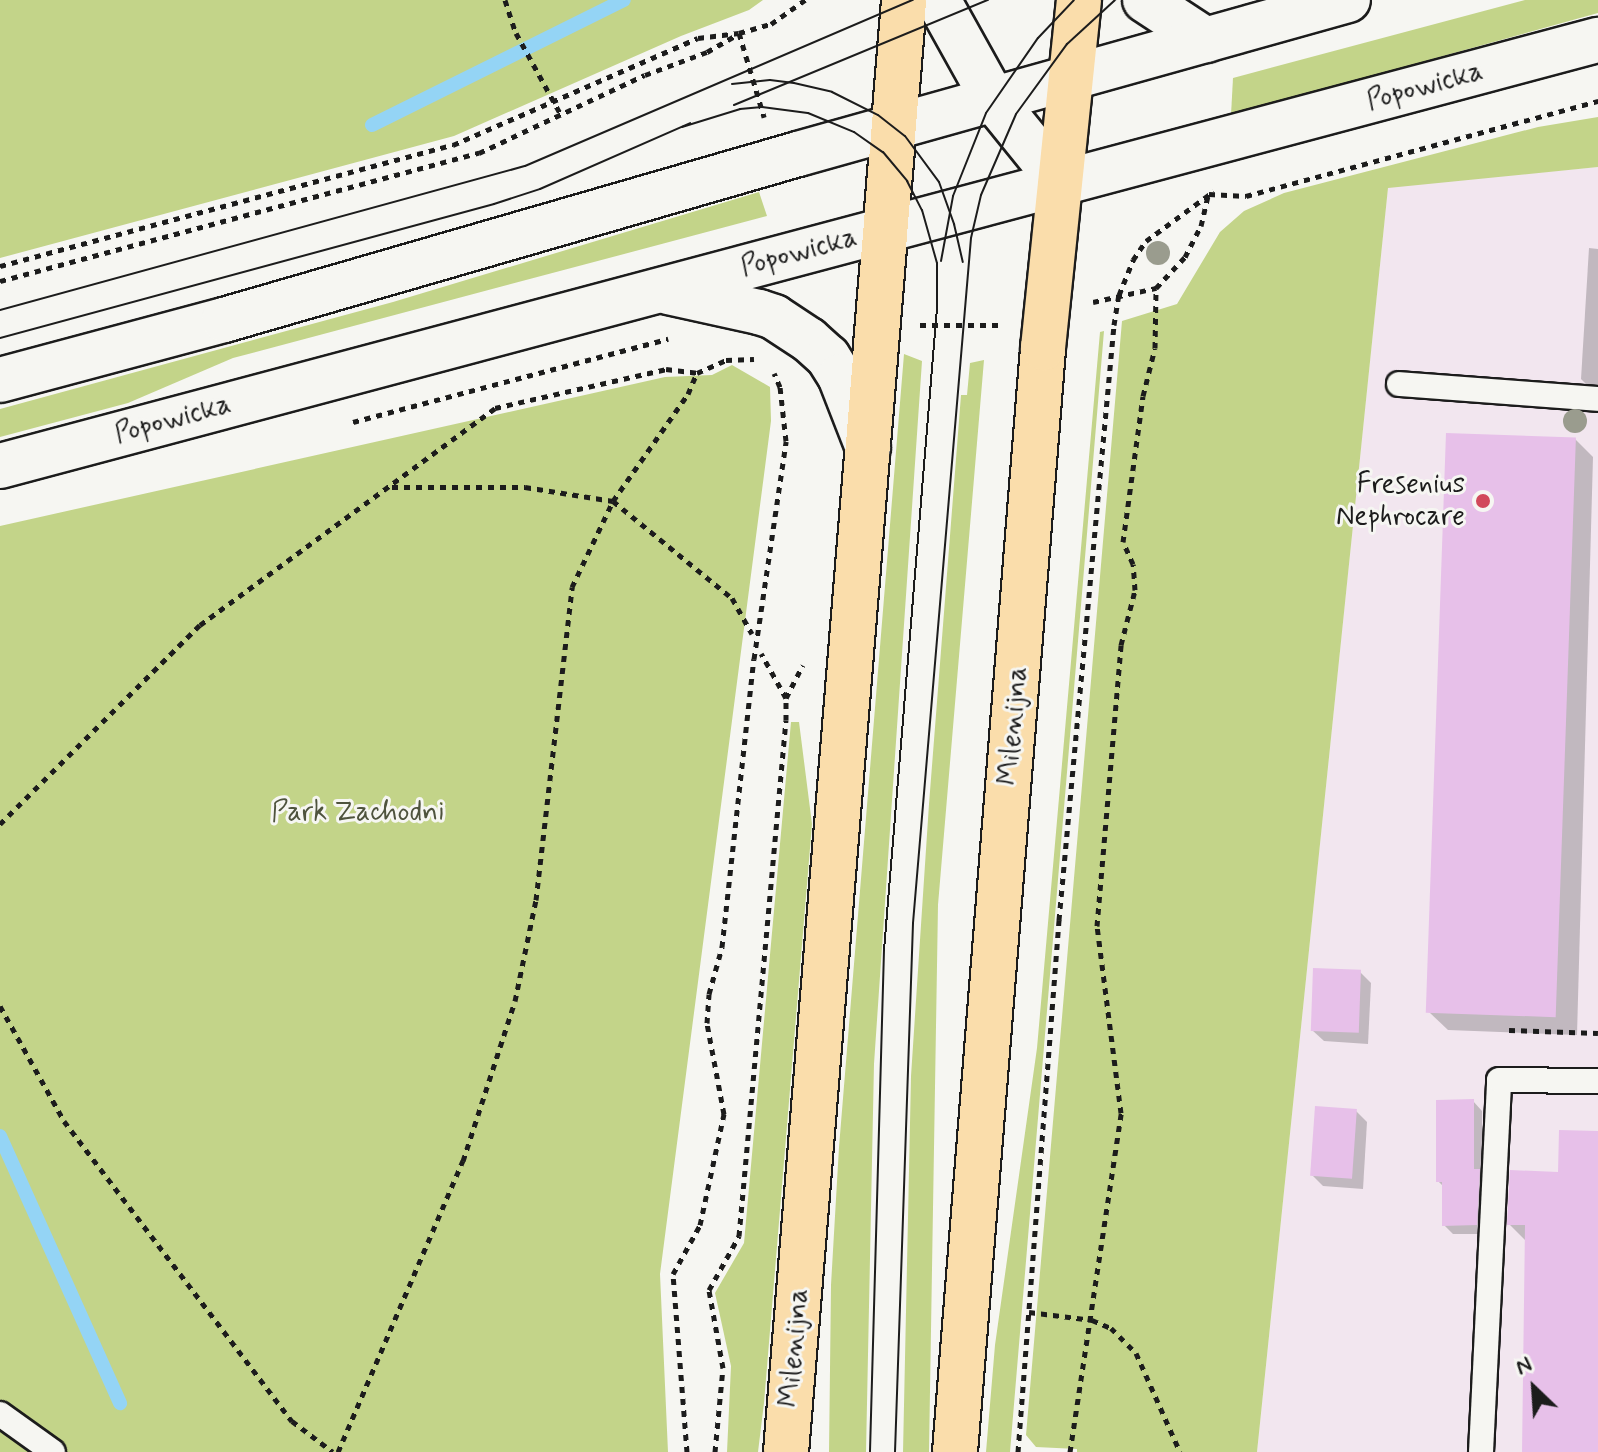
<!DOCTYPE html>
<html>
<head>
<meta charset="utf-8">
<style>
	body { margin:0 }
	#map { position:relative; width:1598px; height:1452px; overflow:hidden; background:#f6f6f2; font-family:Mynerve,sans-serif }
	div>[style] { position:absolute }
	.built>* { inset:0; background:#f2e6ef }
	.green>* { inset:0; background:#c3d489 }
	.shadow>* { inset:0; background:#0003 }
	.stream>* { height:14px; margin:-7px; padding:0 7px; transform-origin:7px; border-radius:7px; background:#94d4f5 }
	.building>* { inset:0; background:#e7c0e9; transform-origin:0 0 }
	.path>* { height:5px; margin-top:-2.5px; transform-origin:0; background:repeating-linear-gradient(90deg,#1c1c1c 0 6px,transparent 0 12px) }
	.roads { filter:drop-shadow(2px 0 #1c1c1c) drop-shadow(-2px 0 #1c1c1c) drop-shadow(0 2px #1c1c1c) drop-shadow(0 -2px #1c1c1c) }
	.lane>* { height:24px; margin:-12px; padding:0 12px; transform-origin:12px; border-radius:12px; background:#f6f6f2 }
	.secondary>* { height:44px; margin:-22px; padding:0 22px; transform-origin:22px; border-radius:22px; background:#f6f6f2 }
	.primary>* { height:44px; margin:-22px; padding:0 22px; transform-origin:22px; border-radius:22px; background:#faddab }
	.tram>* { height:2px; margin:-1px; padding:0 1px; transform-origin:1px; border-radius:1px; background:#1c1c1c }
	.trees>* { width:24px; height:24px; margin:-12px; border-radius:50%; background:#9a9c8e }
	.dots>* { width:22px; height:22px; translate:-50% -50%; box-sizing:border-box; border:4px solid #f6f6f2; border-radius:50% }
	span { translate:-50% -50%; white-space:nowrap; text-align:center; line-height:1.15; -webkit-text-stroke:6px #f6f6f2; paint-order:stroke }
	.street-label { font-size:28px; color:#1c1c1c }
	.poi-label { font-size:28px; color:#1c1c1c }
	.right { translate:-100% -50%; text-align:right }
	.park-label { font-size:28px; color:#4e533d }
	.north { position:absolute; left:1494px; top:1348px; width:80px; height:80px; -webkit-text-stroke:6px #f6f6f2; paint-order:stroke; rotate:335deg; font-size:22px; font-weight:700; line-height:32px; text-align:center; color:#1c1c1c }
	.north::after { content:''; display:block; margin:auto; width:28px; height:36px; background:#1c1c1c; clip-path:polygon(50% 0,100% 100%,50% 72%,0 100%) }
</style>
</head>
<body>
<div id="map">
	<div class="built">
		<div style="clip-path:polygon(1598px 167px,1598px 1452px,1257px 1452px,1388px 187px)"></div>
	</div>
	<div class="green">
		<div style="clip-path:polygon(0 0,763px 0,749px 10px,681px 36px,454px 136px,0 258px)"></div>
		<div style="clip-path:polygon(1525px 0,1598px 0,1598px 13px,1231px 115px,1233px 78px)"></div>
		<div style="clip-path:polygon(1598px 117px,1598px 167px,1388px 188px,1257px 1452px,1077px 1452px,1077px 1449px,1036px 1447px,1026px 1435px,1122px 321px,1177px 304px,1220px 232px,1244px 211px,1284px 193px,1538px 127px)"></div>
		<div style="clip-path:polygon(759px 192px,767px 216px,233px 358px,128px 403px,0 437px,0 409px,393px 302px)"></div>
		<div style="clip-path:polygon(1104px 331px,1010px 1452px,986px 1452px,995px 1345px,1037px 1048px,1100px 332px)"></div>
		<div style="clip-path:polygon(904px 354px,922px 361px,874px 1064px,866px 1452px,829px 1452px,831px 1285px,839px 1147px)"></div>
		<div style="clip-path:polygon(984px 360px,938px 905px,929px 1452px,903px 1452px,911px 1076px,929px 804px,961px 395px,967px 395px,970px 363px)"></div>
		<div style="clip-path:polygon(732px 365px,770px 387px,771px 421px,660px 1274px,668px 1452px,0 1452px,0 526px,665px 377px,712px 375px)"></div>
		<div style="clip-path:polygon(791px 722px,799px 722px,812px 824px,764px 1403px,758px 1452px,727px 1452px,731px 1366px,715px 1293px,744px 1243px)"></div>
	</div>
	<div class="shadow">
		<div style="clip-path:polygon(1589px 248px,1598px 249px,1598px 387px,1589px 387px,1581px 379px)"></div>
		<div style="clip-path:polygon(1575px 439px,1593px 457px,1577px 1035px,1448px 1030px,1429px 1012px)"></div>
		<div style="clip-path:polygon(1360px 972px,1371px 983px,1368px 1044px,1324px 1041px,1312px 1030px)"></div>
		<div style="clip-path:polygon(1473px 1101px,1482px 1111px,1482px 1175px,1488px 1181px,1486px 1234px,1453px 1234px,1444px 1225px,1444px 1187px,1438px 1181px)"></div>
		<div style="clip-path:polygon(1356px 1111px,1367px 1122px,1363px 1189px,1323px 1186px,1312px 1175px)"></div>
		<div style="clip-path:polygon(1598px 1133px,1598px 1452px,1524px 1452px,1527px 1242px,1509px 1224px)"></div>
	</div>
	<div class="stream">
		<div style="left:372px;top:125px;width:281px;rotate:-26.4deg"></div>
		<div style="left:0;top:1136px;width:293px;rotate:65.8deg"></div>
	</div>
	<div class="building">
		<div style="left:1446px;top:433px;width:130px;height:580px;rotate:2deg"></div>
		<div style="left:1313px;top:968px;width:48px;height:63px;rotate:2deg"></div>
		<div style="clip-path:polygon(1474px 1099px,1474px 1169px,1480px 1169px,1477px 1225px,1442px 1226px,1442px 1182px,1436px 1182px,1436px 1100px)"></div>
		<div style="left:1315px;top:1106px;width:42px;height:70px;rotate:4deg"></div>
		<div style="clip-path:polygon(1559px 1130px,1598px 1131px,1598px 1452px,1522px 1452px,1525px 1225px,1507px 1225px,1510px 1170px,1558px 1172px)"></div>
	</div>
	<div class="path">
		<div style="left:505px;top:0;width:35px;rotate:72deg"></div>
		<div style="left:516px;top:33px;width:94px;rotate:61.2deg"></div>
		<div style="left:739px;top:33px;width:88px;rotate:73.4deg"></div>
		<div style="left:1209px;top:194px;width:37px;rotate:3deg"></div>
		<div style="left:1246px;top:196px;width:365px;rotate:-15.1deg"></div>
		<div style="left:0;top:266px;width:469px;rotate:-15deg"></div>
		<div style="left:453px;top:145px;width:267px;rotate:-23.6deg"></div>
		<div style="left:698px;top:38px;width:41px;rotate:-7deg"></div>
		<div style="left:739px;top:33px;width:33px;rotate:-16deg"></div>
		<div style="left:771px;top:24px;width:42px;rotate:-35.2deg"></div>
		<div style="left:0;top:281px;width:496px;rotate:-15deg"></div>
		<div style="left:479px;top:153px;width:183px;rotate:-25.2deg"></div>
		<div style="left:645px;top:75px;width:66px;rotate:-20.4deg"></div>
		<div style="left:707px;top:52px;width:32px;rotate:-30deg"></div>
		<div style="left:1093px;top:302px;width:65px;rotate:-12.5deg"></div>
		<div style="left:1156px;top:288px;width:42px;rotate:-46.9deg"></div>
		<div style="left:1185px;top:257px;width:35px;rotate:-63deg"></div>
		<div style="left:1201px;top:226px;width:32px;rotate:-77deg"></div>
		<div style="left:920px;top:325px;width:82px"></div>
		<div style="left:353px;top:422px;width:326px;rotate:-14.8deg"></div>
		<div style="left:392px;top:487px;width:133px"></div>
		<div style="left:525px;top:487px;width:89px;rotate:9deg"></div>
		<div style="left:613px;top:501px;width:154px;rotate:39.2deg"></div>
		<div style="left:732px;top:598px;width:41px;rotate:60.9deg"></div>
		<div style="left:786px;top:698px;width:37px;rotate:-63deg"></div>
		<div style="left:0;top:824px;width:282px;rotate:-44.9deg"></div>
		<div style="left:200px;top:625px;width:366px;rotate:-36.3deg"></div>
		<div style="left:495px;top:408px;width:175px;rotate:-12.8deg"></div>
		<div style="left:666px;top:369px;width:31px;rotate:7deg"></div>
		<div style="left:697px;top:373px;width:32px;rotate:-24deg"></div>
		<div style="left:726px;top:360px;width:28px;rotate:-2deg"></div>
		<div style="left:0;top:1006px;width:132px;rotate:60.9deg"></div>
		<div style="left:64px;top:1121px;width:377px;rotate:52.8deg"></div>
		<div style="left:292px;top:1421px;width:51px;rotate:37.1deg"></div>
		<div style="left:1509px;top:1030px;width:89px;rotate:1.9deg"></div>
		<div style="left:1029px;top:1312px;width:64px;rotate:7.2deg"></div>
		<div style="left:1092px;top:1320px;width:21px;rotate:23deg"></div>
		<div style="left:1111px;top:1328px;width:35px;rotate:45deg"></div>
		<div style="left:1136px;top:1353px;width:108px;rotate:66deg"></div>
		<div style="left:338px;top:1452px;width:317px;rotate:-66.8deg"></div>
		<div style="left:463px;top:1161px;width:168px;rotate:-72deg"></div>
		<div style="left:515px;top:1001px;width:103px;rotate:-78.3deg"></div>
		<div style="left:536px;top:900px;width:315px;rotate:-83.4deg"></div>
		<div style="left:572px;top:587px;width:95px;rotate:-64.5deg"></div>
		<div style="left:613px;top:501px;width:131px;rotate:-55deg"></div>
		<div style="left:688px;top:394px;width:23px;rotate:-67deg"></div>
		<div style="left:687px;top:1452px;width:179px;rotate:-94.5deg"></div>
		<div style="left:673px;top:1274px;width:56px;rotate:-61.1deg"></div>
		<div style="left:700px;top:1225px;width:114px;rotate:-77.8deg"></div>
		<div style="left:724px;top:1114px;width:93px;rotate:-100.6deg"></div>
		<div style="left:707px;top:1023px;width:29px;rotate:-86deg"></div>
		<div style="left:709px;top:994px;width:49px;rotate:-74.5deg"></div>
		<div style="left:722px;top:947px;width:290px;rotate:-83.7deg"></div>
		<div style="left:754px;top:659px;width:220px;rotate:-81.6deg"></div>
		<div style="left:786px;top:441px;width:54px;rotate:-96.3deg"></div>
		<div style="left:780px;top:387px;width:15px;rotate:-113deg"></div>
		<div style="left:715px;top:1452px;width:84px;rotate:-84.6deg"></div>
		<div style="left:723px;top:1368px;width:79px;rotate:-100.2deg"></div>
		<div style="left:709px;top:1290px;width:62px;rotate:-60.9deg"></div>
		<div style="left:739px;top:1236px;width:518px;rotate:-84.8deg"></div>
		<div style="left:786px;top:720px;width:22px;rotate:-90deg"></div>
		<div style="left:786px;top:698px;width:51px;rotate:-119.1deg"></div>
		<div style="left:1018px;top:1452px;width:534px;rotate:-85.59deg"></div>
		<div style="left:1059px;top:920px;width:598px;rotate:-84.72deg"></div>
		<div style="left:1114px;top:325px;width:30px;rotate:-81deg"></div>
		<div style="left:1119px;top:295px;width:38px;rotate:-68deg"></div>
		<div style="left:1133px;top:260px;width:23px;rotate:-56deg"></div>
		<div style="left:1146px;top:241px;width:84px;rotate:-36.3deg"></div>
		<div style="left:1070px;top:1452px;width:343px;rotate:-81.4deg"></div>
		<div style="left:1121px;top:1113px;width:189px;rotate:-97.3deg"></div>
		<div style="left:1097px;top:926px;width:282px;rotate:-85.1deg"></div>
		<div style="left:1121px;top:645px;width:57px;rotate:-75.7deg"></div>
		<div style="left:1135px;top:590px;width:26px;rotate:-94deg"></div>
		<div style="left:1133px;top:564px;width:24px;rotate:-114deg"></div>
		<div style="left:1123px;top:542px;width:147px;rotate:-82.2deg"></div>
		<div style="left:1143px;top:396px;width:49px;rotate:-76deg"></div>
		<div style="left:1155px;top:348px;width:60px;rotate:-89deg"></div>
	</div>
	<div class="roads">
		<div class="lane">
			<div style="left:1399px;top:384px;width:200px;rotate:4.3deg"></div>
			<div style="left:0;top:1414px;width:65px;rotate:35.6deg"></div>
			<div style="left:1481px;top:1452px;width:372px;rotate:-87.2deg"></div>
			<div style="left:1499px;top:1080px;width:99px;rotate:0.6deg"></div>
		</div>
		<div class="secondary">
			<div style="left:938px;top:0;width:113px;rotate:60.9deg"></div>
			<div style="left:993px;top:99px;width:108px;rotate:51deg"></div>
			<div style="left:1145px;top:0;width:73px;rotate:33.3deg"></div>
			<div style="left:668px;top:292px;width:93px;rotate:12.4deg"></div>
			<div style="left:759px;top:312px;width:16px;rotate:18deg"></div>
			<div style="left:774px;top:317px;width:42px;rotate:33.3deg"></div>
			<div style="left:809px;top:340px;width:25px;rotate:42deg"></div>
			<div style="left:828px;top:357px;width:22px;rotate:58deg"></div>
			<div style="left:840px;top:376px;width:77px;rotate:68.7deg"></div>
			<div style="left:0;top:380px;width:232px;rotate:-15deg"></div>
			<div style="left:224px;top:320px;width:598px;rotate:-16.13deg"></div>
			<div style="left:798px;top:154px;width:571px;rotate:-15.64deg"></div>
			<div style="left:0;top:466px;width:1654px;rotate:-14.93deg"></div>
		</div>
		<div class="primary">
			<div style="left:786px;top:1452px;width:1457px;rotate:-85.35deg"></div>
			<div style="left:955px;top:1452px;width:1108px;rotate:-85.44deg"></div>
			<div style="left:1043px;top:348px;width:350px;rotate:-84.1deg"></div>
		</div>
	</div>
	<div class="tram">
		<div style="left:732px;top:84px;width:38px;rotate:-6deg"></div>
		<div style="left:770px;top:80px;width:24px;rotate:7deg"></div>
		<div style="left:794px;top:83px;width:39px;rotate:13deg"></div>
		<div style="left:832px;top:92px;width:51px;rotate:26.6deg"></div>
		<div style="left:878px;top:115px;width:34px;rotate:38deg"></div>
		<div style="left:905px;top:136px;width:57px;rotate:53.5deg"></div>
		<div style="left:939px;top:182px;width:45px;rotate:70.3deg"></div>
		<div style="left:954px;top:224px;width:39px;rotate:77deg"></div>
		<div style="left:734px;top:105px;width:275px;rotate:-22.5deg"></div>
		<div style="left:682px;top:127px;width:61px;rotate:-17.2deg"></div>
		<div style="left:740px;top:109px;width:22px;rotate:-5deg"></div>
		<div style="left:762px;top:107px;width:46px;rotate:7.4deg"></div>
		<div style="left:808px;top:113px;width:50px;rotate:22.4deg"></div>
		<div style="left:854px;top:132px;width:35px;rotate:35deg"></div>
		<div style="left:883px;top:152px;width:38px;rotate:50deg"></div>
		<div style="left:907px;top:181px;width:33px;rotate:63deg"></div>
		<div style="left:922px;top:210px;width:55px;rotate:74.2deg"></div>
		<div style="left:937px;top:263px;width:45px;rotate:90deg"></div>
		<div style="left:937px;top:308px;width:644px;rotate:94.72deg"></div>
		<div style="left:884px;top:950px;width:502px;rotate:91.6deg"></div>
		<div style="left:941px;top:261px;width:66px;rotate:-79.5deg"></div>
		<div style="left:953px;top:196px;width:89px;rotate:-68.3deg"></div>
		<div style="left:986px;top:113px;width:91px;rotate:-55.3deg"></div>
		<div style="left:1038px;top:38px;width:52px;rotate:-46.5deg"></div>
		<div style="left:0;top:310px;width:544px;rotate:-15.34deg"></div>
		<div style="left:525px;top:166px;width:422px;rotate:-23.2deg"></div>
		<div style="left:0;top:338px;width:512px;rotate:-15.18deg"></div>
		<div style="left:494px;top:204px;width:48px;rotate:-18.1deg"></div>
		<div style="left:540px;top:189px;width:164px;rotate:-23.7deg"></div>
		<div style="left:895px;top:1452px;width:529px;rotate:-88.05deg"></div>
		<div style="left:913px;top:923px;width:687px;rotate:-85.16deg"></div>
		<div style="left:971px;top:238px;width:44px;rotate:-76.9deg"></div>
		<div style="left:981px;top:195px;width:88px;rotate:-66.6deg"></div>
		<div style="left:1016px;top:114px;width:87px;rotate:-53.9deg"></div>
		<div style="left:1067px;top:44px;width:65px;rotate:-42.5deg"></div>
	</div>
	<div class="trees">
		<div style="left:1158px;top:253px"></div>
		<div style="left:1575px;top:421px"></div>
	</div>
	<div class="dots">
		<div style="left:1483px;top:501px;background:#d1495b"></div>
	</div>
	<div class="street-label">
		<span style="left:1425px;top:87px;rotate:-15deg">Popowicka</span>
		<span style="left:799px;top:253px;rotate:-15deg">Popowicka</span>
		<span style="left:173px;top:420px;rotate:-15deg">Popowicka</span>
		<span style="left:1014px;top:726px;rotate:-85deg">Milenijna</span>
		<span style="left:795px;top:1348px;rotate:-85deg">Milenijna</span>
	</div>
	<div class="poi-label">
		<span class="right" style="left:1465px;top:501px">Fresenius<br>Nephrocare</span>
	</div>
	<div class="park-label">
		<span style="left:358px;top:813px">Park Zachodni</span>
	</div>
	<div class="north">N</div>
</div>
</body>
</html>
